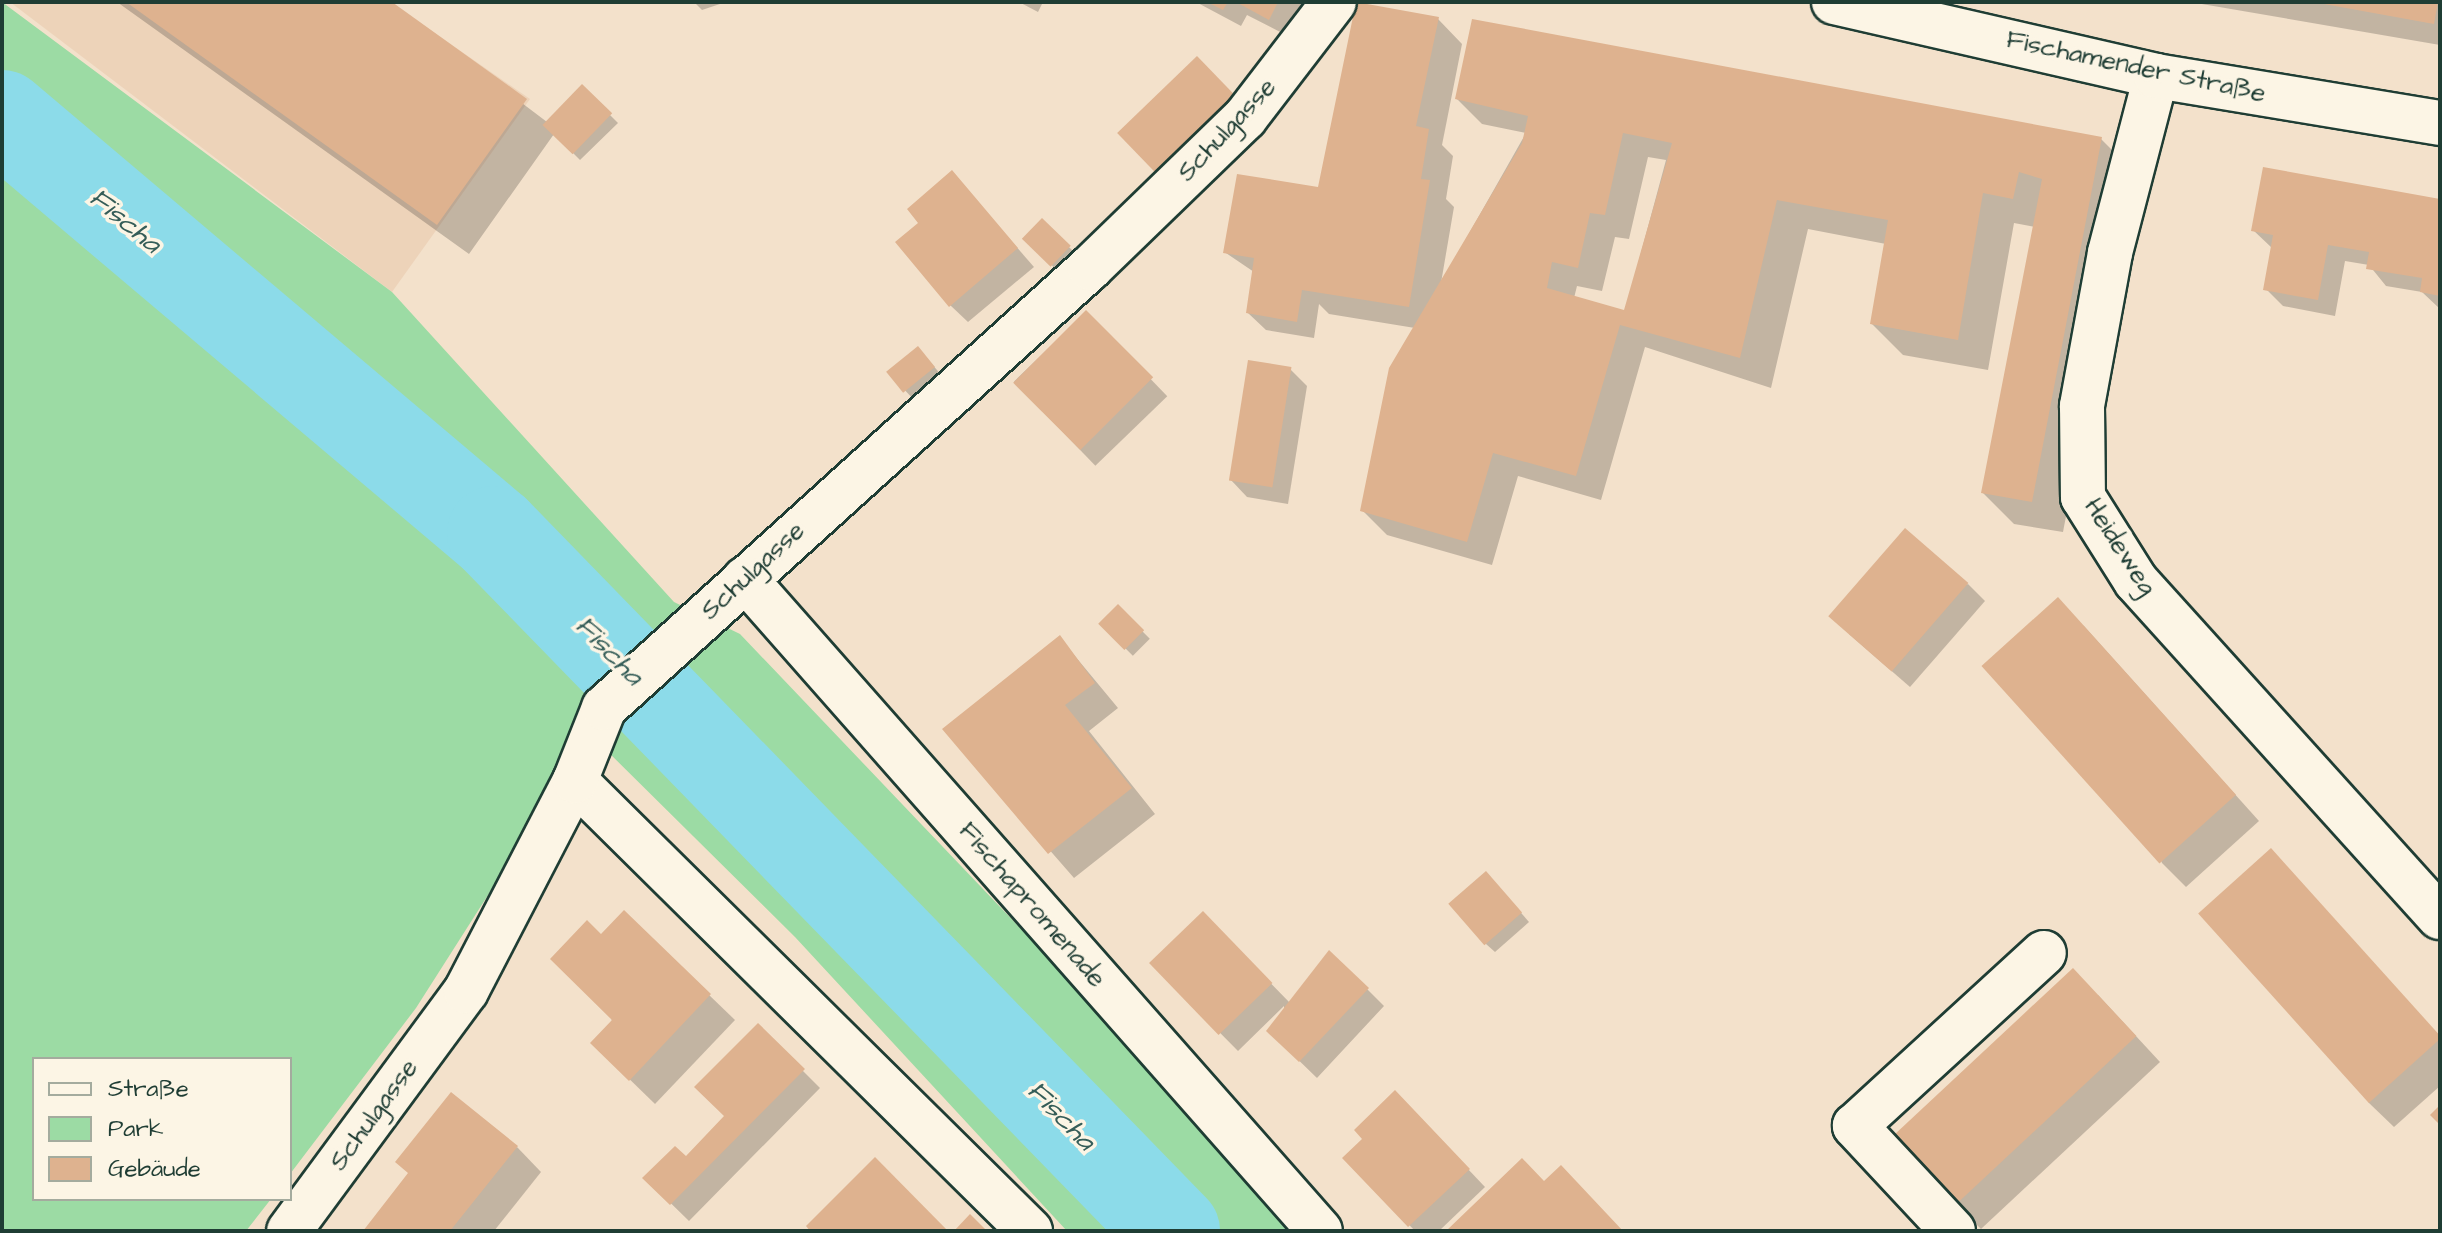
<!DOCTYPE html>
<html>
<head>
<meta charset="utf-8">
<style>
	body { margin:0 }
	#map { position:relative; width:2442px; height:1233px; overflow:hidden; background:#f3e1cb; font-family:"Architects Daughter",sans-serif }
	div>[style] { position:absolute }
	.built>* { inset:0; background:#edd3b9 }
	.green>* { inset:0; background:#9cdba4 }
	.shadow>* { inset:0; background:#0003; transform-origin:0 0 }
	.river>* { height:94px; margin:-47px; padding:0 47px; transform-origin:47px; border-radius:47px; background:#8cdbe9 }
	.building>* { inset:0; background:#deb28f; transform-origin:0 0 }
	.roads { filter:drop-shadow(2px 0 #1f3d34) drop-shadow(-2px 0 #1f3d34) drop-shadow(0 2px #1f3d34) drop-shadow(0 -2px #1f3d34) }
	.minor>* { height:44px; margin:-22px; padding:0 22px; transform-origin:22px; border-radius:22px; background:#fcf5e5 }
	.major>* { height:44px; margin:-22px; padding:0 22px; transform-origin:22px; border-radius:22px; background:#fcf5e5 }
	span { translate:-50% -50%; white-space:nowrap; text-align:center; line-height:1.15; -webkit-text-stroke:7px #fcf5e5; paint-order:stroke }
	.street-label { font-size:26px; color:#1f3d34 }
	.water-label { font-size:28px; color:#355d58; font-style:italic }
	.frame { position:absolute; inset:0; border:4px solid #1f3d34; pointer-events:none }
	.legend { position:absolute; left:32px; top:1057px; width:260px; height:144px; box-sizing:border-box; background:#fcf5e5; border:2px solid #a4ab9e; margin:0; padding:10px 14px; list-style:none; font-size:24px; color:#1f3d34 }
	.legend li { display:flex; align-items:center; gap:16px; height:40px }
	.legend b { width:40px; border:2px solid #a4ab9e }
</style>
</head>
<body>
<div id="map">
	<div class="built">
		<div style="clip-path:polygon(10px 2px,390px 2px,530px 99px,392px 292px)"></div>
	</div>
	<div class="green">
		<div style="clip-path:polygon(2px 2px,392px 292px,674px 602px,740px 634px,1309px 1231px,1067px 1231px,795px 937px,598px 742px,581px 749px,416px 1008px,290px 1174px,290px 1059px,34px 1059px,34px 1199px,271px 1199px,246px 1231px,2px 1231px)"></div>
	</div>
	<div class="shadow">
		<div style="clip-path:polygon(117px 2px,388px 2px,547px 122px,582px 87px,618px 123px,580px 160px,554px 134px,469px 254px)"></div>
		<div style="clip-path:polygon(694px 2px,726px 2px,702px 10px)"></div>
		<div style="clip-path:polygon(1019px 2px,1043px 2px,1038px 12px)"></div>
		<div style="clip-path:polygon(1304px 2px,1286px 35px,1247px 15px,1241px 26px,1196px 2px)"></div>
		<div style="clip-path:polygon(2190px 2px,2440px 2px,2440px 45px)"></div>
		<div style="clip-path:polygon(evenodd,1438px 19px,1462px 44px,1442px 145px,1453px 156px,1446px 199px,1454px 207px,1441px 283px,1526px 133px,1482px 124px,1457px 99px,2101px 139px,2132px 170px,2063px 532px,2014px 524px,1983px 493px,2035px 227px,2014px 223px,1988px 370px,1903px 355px,1872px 324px,1886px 244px,1808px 229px,1771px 388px,1645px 347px,1601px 500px,1518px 476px,1492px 565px,1387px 535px,1362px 510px,1415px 328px,1329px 314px,1319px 304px,1314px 338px,1266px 330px,1248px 313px,1254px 272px,1226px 253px,1317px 189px,1438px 19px,1648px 157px,1666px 160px,1625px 312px,1574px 298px,1577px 286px,1602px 291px,1615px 237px,1629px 239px,1648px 157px)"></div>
		<div style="clip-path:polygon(952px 173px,1034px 267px,968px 322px,950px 305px,921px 224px)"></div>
		<div style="clip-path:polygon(2440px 201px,2440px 309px,2422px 292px,2386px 286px,2369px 265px,2345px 261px,2335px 316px,2283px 306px,2266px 289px,2272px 248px,2253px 230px)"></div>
		<div style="left:1042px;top:221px;width:50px;height:25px;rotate:44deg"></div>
		<div style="left:1086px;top:312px;width:117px;height:100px;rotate:46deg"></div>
		<div style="clip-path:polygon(926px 357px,942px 376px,914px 400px,889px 373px)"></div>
		<div style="clip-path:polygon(1290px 369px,1307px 386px,1288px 504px,1247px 497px,1230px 479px)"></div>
		<div style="clip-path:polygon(1968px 584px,1985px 601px,1910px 687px,1849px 634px)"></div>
		<div style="left:1118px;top:607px;width:45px;height:24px;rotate:45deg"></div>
		<div style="clip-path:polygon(2083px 625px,2259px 821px,2186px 887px,2162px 863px)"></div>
		<div style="clip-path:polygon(1060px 638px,1118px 708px,1089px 731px,1155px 814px,1074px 878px,944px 729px)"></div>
		<div style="clip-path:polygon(2271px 851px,2440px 1039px,2440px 1086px,2394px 1127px,2369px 1103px)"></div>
		<div style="clip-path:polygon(1494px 882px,1529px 922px,1495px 952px,1486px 944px)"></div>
		<div style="clip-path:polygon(624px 913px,735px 1020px,655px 1104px,618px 1068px,601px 937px)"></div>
		<div style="clip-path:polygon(1203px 914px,1290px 1003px,1367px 989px,1384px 1006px,1317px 1078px,1286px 1048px,1284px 1006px,1238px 1051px,1152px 964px)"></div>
		<div style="clip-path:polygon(2098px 995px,2160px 1062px,1981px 1229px,1956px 1204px)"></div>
		<div style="clip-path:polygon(758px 1026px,820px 1088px,689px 1221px,645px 1178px,686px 1159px,727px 1117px)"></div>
		<div style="clip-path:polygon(1412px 1110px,1485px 1187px,1439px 1231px,1415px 1231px,1345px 1158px)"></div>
		<div style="clip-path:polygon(517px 1147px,541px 1172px,494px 1231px,367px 1231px)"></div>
	</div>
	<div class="river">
		<div style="left:2px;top:117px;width:644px;rotate:40.22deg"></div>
		<div style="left:494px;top:533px;width:974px;rotate:45.79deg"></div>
	</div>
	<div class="building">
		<div style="clip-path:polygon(126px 2px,392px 2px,527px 99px,437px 225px)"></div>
		<div style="clip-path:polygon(1207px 2px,1228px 2px,1223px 10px)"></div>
		<div style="clip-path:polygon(1236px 2px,1278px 2px,1269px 20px)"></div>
		<div style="clip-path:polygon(1356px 2px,1439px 17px,1416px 126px,1429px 129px,1421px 179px,1430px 180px,1409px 307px,1302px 290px,1297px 322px,1246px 313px,1254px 258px,1223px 253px,1237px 174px,1318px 187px)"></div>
		<div style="clip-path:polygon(2313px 2px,2438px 2px,2434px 24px)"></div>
		<div style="clip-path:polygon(evenodd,1472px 19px,2102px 137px,2032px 502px,1981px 493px,2042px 179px,2019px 172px,2013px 199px,1983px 193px,1958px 340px,1870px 324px,1888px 220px,1777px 200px,1740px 358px,1620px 325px,1576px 476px,1493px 453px,1467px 542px,1360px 511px,1389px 368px,1522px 143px,1528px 116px,1455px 99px,1472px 19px,1623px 133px,1672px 143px,1624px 310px,1547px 288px,1552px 262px,1578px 268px,1590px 213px,1605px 215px,1623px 133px)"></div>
		<div style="left:1197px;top:56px;width:57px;height:111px;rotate:46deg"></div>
		<div style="left:582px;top:84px;width:42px;height:57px;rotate:44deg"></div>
		<div style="clip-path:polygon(2263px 167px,2440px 199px,2440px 296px,2420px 292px,2422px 278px,2366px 269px,2369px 252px,2328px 245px,2318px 300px,2263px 290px,2273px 235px,2251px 231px)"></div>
		<div style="clip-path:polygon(952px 170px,1018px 248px,949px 307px,895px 242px,918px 223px,907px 209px)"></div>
		<div style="left:1042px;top:218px;width:40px;height:29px;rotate:44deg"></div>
		<div style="left:1086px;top:310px;width:95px;height:103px;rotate:45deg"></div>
		<div style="left:918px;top:346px;width:27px;height:41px;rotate:51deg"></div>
		<div style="left:1248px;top:360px;width:44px;height:122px;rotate:9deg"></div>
		<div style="left:1905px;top:528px;width:84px;height:117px;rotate:41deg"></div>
		<div style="left:2058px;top:597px;width:266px;height:103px;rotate:48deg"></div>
		<div style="left:1118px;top:604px;width:37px;height:28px;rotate:45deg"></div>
		<div style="clip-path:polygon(1060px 635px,1095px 683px,1065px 705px,1132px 788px,1048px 854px,942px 729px)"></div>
		<div style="left:2271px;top:848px;width:255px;height:98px;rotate:48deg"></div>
		<div style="left:1486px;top:871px;width:55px;height:50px;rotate:49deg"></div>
		<div style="clip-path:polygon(624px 910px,711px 994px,629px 1081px,590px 1043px,612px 1020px,550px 959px,587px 920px,601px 934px)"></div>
		<div style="left:1203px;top:911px;width:100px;height:75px;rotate:46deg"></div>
		<div style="clip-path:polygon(1329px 950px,1369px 988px,1299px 1062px,1266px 1031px)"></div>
		<div style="left:2073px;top:968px;width:93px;height:248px;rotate:47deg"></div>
		<div style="clip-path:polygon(758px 1023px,805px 1069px,670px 1205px,642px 1178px,675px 1146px,686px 1156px,724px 1116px,694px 1087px)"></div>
		<div style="clip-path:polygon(1395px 1090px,1470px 1169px,1408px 1227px,1342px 1158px,1362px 1139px,1354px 1130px)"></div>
		<div style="clip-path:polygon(451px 1092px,518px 1146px,450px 1231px,363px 1231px,408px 1173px,395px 1162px)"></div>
		<div style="clip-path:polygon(2440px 1105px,2440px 1125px,2430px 1115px)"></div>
		<div style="clip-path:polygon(875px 1157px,948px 1231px,810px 1231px,806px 1226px)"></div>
		<div style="clip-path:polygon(1522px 1158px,1544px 1181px,1561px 1165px,1623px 1231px,1446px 1231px)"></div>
		<div style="clip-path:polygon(970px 1214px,987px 1231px,954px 1231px)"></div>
	</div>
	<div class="roads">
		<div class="minor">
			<div style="left:2156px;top:76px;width:183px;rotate:104.6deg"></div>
			<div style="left:2110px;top:253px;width:156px;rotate:100.4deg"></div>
			<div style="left:2082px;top:406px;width:91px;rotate:89.4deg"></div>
			<div style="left:2083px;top:497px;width:99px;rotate:57.8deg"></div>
			<div style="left:2136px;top:581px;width:453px;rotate:47.9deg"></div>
			<div style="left:745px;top:579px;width:869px;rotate:48.59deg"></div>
			<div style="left:575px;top:781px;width:640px;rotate:44.68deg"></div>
			<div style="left:289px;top:1231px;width:298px;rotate:-53.6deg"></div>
			<div style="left:466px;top:991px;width:237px;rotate:-62.6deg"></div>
			<div style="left:575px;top:781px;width:79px;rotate:-68.3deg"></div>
			<div style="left:604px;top:708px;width:656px;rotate:-42.16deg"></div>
			<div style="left:1090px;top:268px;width:216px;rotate:-44.1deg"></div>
			<div style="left:1245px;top:118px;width:146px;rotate:-52.5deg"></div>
			<div style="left:1953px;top:1231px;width:144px;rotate:-133deg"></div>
			<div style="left:1855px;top:1126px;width:256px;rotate:-42.5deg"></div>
		</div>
		<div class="major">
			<div style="left:1834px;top:2px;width:330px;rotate:12.9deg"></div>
			<div style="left:2156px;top:76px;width:288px;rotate:9.4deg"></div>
		</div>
	</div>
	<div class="street-label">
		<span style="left:2136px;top:67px;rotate:12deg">Fischamender Straße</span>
		<span style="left:1227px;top:130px;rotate:-47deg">Schulgasse</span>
		<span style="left:2120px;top:547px;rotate:57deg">Heideweg</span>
		<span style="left:753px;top:571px;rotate:-43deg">Schulgasse</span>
		<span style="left:1032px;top:905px;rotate:49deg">Fischapromenade</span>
		<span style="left:374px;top:1115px;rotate:-54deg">Schulgasse</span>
	</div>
	<div class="water-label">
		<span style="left:125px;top:221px;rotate:40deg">Fischa</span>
		<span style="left:609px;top:651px;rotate:46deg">Fischa</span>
		<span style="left:1061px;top:1116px;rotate:46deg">Fischa</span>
	</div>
	<div class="frame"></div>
	<ul class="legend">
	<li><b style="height:10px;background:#fcf5e5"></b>Straße</li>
	<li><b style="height:22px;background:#9cdba4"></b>Park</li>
	<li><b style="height:22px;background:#deb28f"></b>Gebäude</li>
	</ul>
</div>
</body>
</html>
